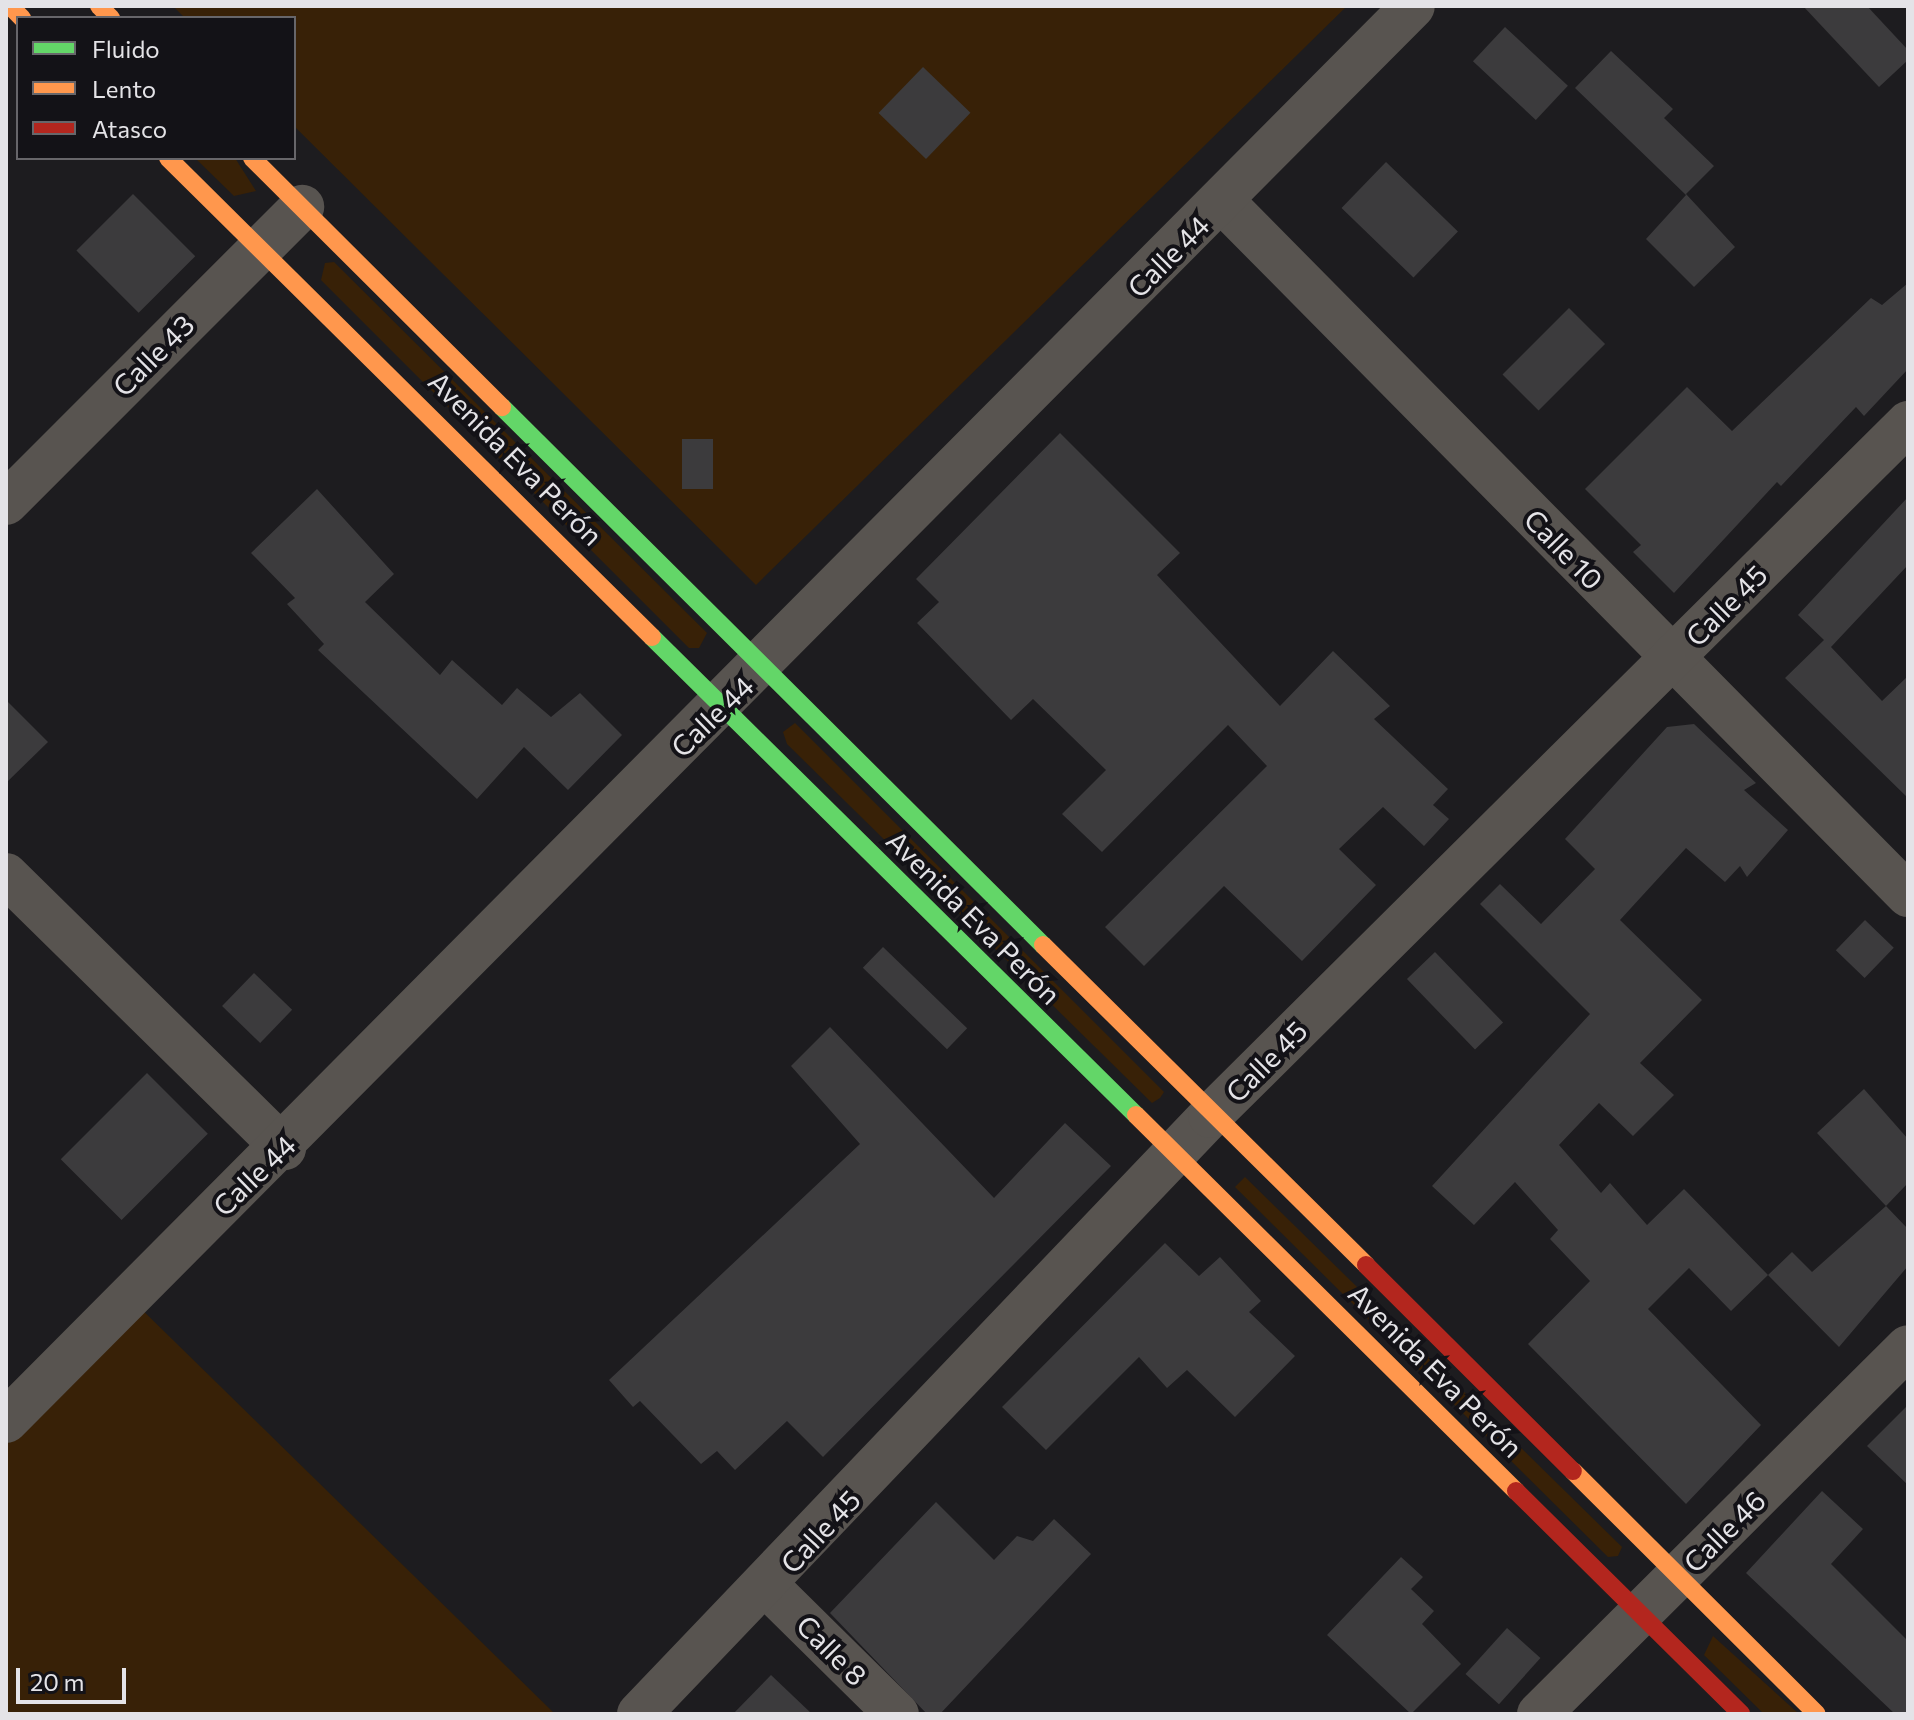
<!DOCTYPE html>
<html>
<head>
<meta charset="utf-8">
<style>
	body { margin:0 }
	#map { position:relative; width:1914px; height:1720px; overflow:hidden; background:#1d1c1f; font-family:Commissioner,sans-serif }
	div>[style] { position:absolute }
	.green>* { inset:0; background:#382107 }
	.building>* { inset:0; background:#3c3b3d; transform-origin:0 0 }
	.street>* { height:44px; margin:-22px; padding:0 22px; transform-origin:22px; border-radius:22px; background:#585450 }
	.fast>* { height:18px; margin:-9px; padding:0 9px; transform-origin:9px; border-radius:9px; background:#63d668 }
	.slow>* { height:18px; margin:-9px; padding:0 9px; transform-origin:9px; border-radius:9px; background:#ff974d }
	.jam>* { height:18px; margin:-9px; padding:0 9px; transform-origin:9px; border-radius:9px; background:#b3261e }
	span { translate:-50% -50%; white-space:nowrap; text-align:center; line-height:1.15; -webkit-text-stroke:8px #131217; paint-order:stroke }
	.street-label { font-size:28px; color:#e4e3e7 }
	.frame { position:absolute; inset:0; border:8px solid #e4e3e7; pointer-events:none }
	.legend { position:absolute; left:16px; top:16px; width:280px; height:144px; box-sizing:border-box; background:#131217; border:2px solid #67666a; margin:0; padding:10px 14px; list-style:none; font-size:24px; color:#e4e3e7 }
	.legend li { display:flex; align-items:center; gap:16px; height:40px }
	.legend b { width:40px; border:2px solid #67666a }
	.scale { position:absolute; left:16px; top:1668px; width:110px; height:36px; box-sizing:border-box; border:4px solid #e4e3e7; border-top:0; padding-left:10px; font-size:24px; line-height:28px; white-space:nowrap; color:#e4e3e7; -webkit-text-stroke:6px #131217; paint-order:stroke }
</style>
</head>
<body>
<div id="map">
	<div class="green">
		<div style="clip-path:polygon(173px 6px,1347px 6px,756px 585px,294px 126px,294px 18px,185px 18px)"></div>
		<div style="clip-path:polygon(195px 158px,235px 158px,256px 191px,234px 196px)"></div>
		<div style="clip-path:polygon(334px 262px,707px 633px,699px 648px,689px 648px,321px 280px,325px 263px)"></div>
		<div style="clip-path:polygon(795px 723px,1164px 1092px,1160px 1098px,1152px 1103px,787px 744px,783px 732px)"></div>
		<div style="clip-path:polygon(1245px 1177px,1622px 1547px,1618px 1556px,1608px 1557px,1235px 1187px)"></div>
		<div style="clip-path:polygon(127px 1295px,555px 1714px,6px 1714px,6px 1421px)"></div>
		<div style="clip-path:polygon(1713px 1636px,1799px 1714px,1764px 1714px,1704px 1655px)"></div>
	</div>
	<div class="building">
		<div style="clip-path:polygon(1803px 6px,1867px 6px,1908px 50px,1908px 60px,1879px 87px)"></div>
		<div style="left:1505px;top:27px;width:86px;height:47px;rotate:43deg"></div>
		<div style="clip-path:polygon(1611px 51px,1673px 109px,1664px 118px,1714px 166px,1686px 194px,1735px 247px,1694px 287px,1646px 239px,1686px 195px,1575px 88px)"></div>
		<div style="left:923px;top:67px;width:66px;height:64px;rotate:44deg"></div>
		<div style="left:1386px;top:162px;width:100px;height:64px;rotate:44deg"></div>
		<div style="left:133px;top:194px;width:88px;height:80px;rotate:45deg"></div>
		<div style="clip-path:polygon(1908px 283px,1908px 369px,1864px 416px,1856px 407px,1781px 486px,1777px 482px,1674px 593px,1633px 552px,1641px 545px,1585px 489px,1687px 387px,1732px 431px,1871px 298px,1882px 305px)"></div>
		<div style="left:1569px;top:308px;width:51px;height:94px;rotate:45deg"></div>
		<div style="clip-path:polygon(1060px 433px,1180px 553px,1157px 575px,1280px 706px,1333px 651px,1390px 706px,1374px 719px,1448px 789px,1433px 805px,1449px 819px,1424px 846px,1383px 807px,1339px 849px,1376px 885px,1302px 961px,1224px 886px,1144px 966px,1105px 927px,1267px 766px,1228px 725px,1102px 852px,1062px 814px,1106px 770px,1033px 699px,1011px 720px,917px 623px,939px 602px,916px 579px)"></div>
		<div style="left:682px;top:439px;width:31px;height:50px"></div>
		<div style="clip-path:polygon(317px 489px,394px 574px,365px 602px,440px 675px,452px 660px,502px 705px,517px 688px,551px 717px,580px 693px,622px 735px,568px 790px,524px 747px,477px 799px,318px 650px,324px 644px,287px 604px,295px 598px,251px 553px)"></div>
		<div style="clip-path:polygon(1908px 497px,1908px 565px,1831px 647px,1882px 701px,1908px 676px,1908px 798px,1785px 678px,1824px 640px,1798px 615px)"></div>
		<div style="clip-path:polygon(6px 700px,48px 742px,6px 783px)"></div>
		<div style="clip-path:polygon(1694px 724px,1756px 783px,1744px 790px,1788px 830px,1747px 877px,1740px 866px,1725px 882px,1686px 848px,1620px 920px,1702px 1000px,1640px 1063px,1674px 1095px,1633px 1136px,1599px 1103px,1559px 1145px,1601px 1193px,1610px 1183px,1647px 1225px,1684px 1189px,1768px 1275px,1731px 1311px,1689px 1268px,1648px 1309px,1761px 1425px,1686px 1504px,1528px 1344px,1590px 1281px,1550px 1239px,1558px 1230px,1515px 1182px,1474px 1225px,1432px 1186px,1590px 1014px,1480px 904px,1500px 884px,1541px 924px,1595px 869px,1565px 839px,1667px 727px)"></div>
		<div style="left:1865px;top:920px;width:40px;height:42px;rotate:44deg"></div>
		<div style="left:883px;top:947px;width:117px;height:29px;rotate:44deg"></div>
		<div style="left:1435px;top:952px;width:98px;height:39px;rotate:46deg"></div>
		<div style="left:254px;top:973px;width:53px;height:46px;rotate:44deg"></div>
		<div style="clip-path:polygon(830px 1027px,994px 1198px,1065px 1123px,1111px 1166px,823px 1457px,787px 1421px,735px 1470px,717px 1451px,701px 1464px,640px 1401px,633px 1407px,609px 1380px,860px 1144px,791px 1066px)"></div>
		<div style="left:147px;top:1073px;width:86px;height:122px;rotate:45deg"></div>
		<div style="clip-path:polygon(1864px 1089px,1908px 1139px,1908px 1183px,1886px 1206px,1817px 1133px)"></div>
		<div style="clip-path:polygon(1886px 1206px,1908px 1229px,1908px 1266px,1839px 1347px,1768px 1275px,1792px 1252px,1812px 1272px)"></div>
		<div style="clip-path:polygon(1165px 1243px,1199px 1276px,1220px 1257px,1261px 1301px,1249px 1312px,1295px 1356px,1235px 1417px,1187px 1370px,1167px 1388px,1139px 1357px,1046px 1450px,1002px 1407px)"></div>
		<div style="clip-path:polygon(1908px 1405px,1908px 1485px,1867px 1446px)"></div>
		<div style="clip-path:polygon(1822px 1491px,1863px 1529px,1831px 1564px,1908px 1641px,1908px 1714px,1895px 1714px,1746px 1573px)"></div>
		<div style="clip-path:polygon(936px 1502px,994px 1560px,1017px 1536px,1033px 1541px,1054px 1519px,1091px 1554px,940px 1714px,927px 1714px,830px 1613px)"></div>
		<div style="clip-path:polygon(1401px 1557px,1423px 1577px,1411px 1589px,1434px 1611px,1422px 1624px,1461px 1664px,1411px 1714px,1327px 1635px)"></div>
		<div style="left:1507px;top:1628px;width:45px;height:62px;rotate:42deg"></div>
		<div style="clip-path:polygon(771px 1675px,812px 1714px,733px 1714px)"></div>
	</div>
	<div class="street">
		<div style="left:1222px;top:201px;width:976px;rotate:45.33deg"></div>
		<div style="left:6px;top:503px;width:419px;rotate:-45deg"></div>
		<div style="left:6px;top:875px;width:390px;rotate:44.5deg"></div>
		<div style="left:6px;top:1421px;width:1995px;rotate:-45.16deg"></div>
		<div style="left:768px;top:1587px;width:181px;rotate:44.6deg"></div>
		<div style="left:639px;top:1714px;width:827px;rotate:-46.32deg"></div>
		<div style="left:1210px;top:1116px;width:984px;rotate:-44.79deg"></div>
		<div style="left:1539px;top:1714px;width:520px;rotate:-44.84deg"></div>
	</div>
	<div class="fast">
		<div style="left:502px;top:407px;width:763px;rotate:44.84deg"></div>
		<div style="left:652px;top:637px;width:680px;rotate:44.64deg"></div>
	</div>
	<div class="slow">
		<div style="left:10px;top:6px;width:17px;rotate:45deg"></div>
		<div style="left:99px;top:6px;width:17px;rotate:45deg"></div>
		<div style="left:168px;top:158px;width:681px;rotate:44.7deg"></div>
		<div style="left:252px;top:158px;width:353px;rotate:44.9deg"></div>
		<div style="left:1043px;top:945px;width:455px;rotate:44.7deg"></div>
		<div style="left:1136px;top:1115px;width:535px;rotate:44.7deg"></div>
		<div style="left:1573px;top:1471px;width:344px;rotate:44.9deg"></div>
	</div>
	<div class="jam">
		<div style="left:1366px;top:1265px;width:292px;rotate:44.9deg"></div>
		<div style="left:1516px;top:1491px;width:317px;rotate:44.7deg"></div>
	</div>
	<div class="street-label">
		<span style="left:1168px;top:256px;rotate:-45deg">Calle 44</span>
		<span style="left:153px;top:355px;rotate:-45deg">Calle 43</span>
		<span style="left:516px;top:458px;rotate:45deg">Avenida Eva Perón</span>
		<span style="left:1564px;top:549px;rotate:46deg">Calle 10</span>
		<span style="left:1726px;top:605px;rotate:-45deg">Calle 45</span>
		<span style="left:712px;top:716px;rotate:-44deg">Calle 44</span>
		<span style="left:974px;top:917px;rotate:45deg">Avenida Eva Perón</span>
		<span style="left:1266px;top:1061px;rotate:-45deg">Calle 45</span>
		<span style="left:254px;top:1175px;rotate:-44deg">Calle 44</span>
		<span style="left:1436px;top:1370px;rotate:45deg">Avenida Eva Perón</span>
		<span style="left:820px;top:1531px;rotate:-47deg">Calle 45</span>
		<span style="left:1724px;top:1531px;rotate:-45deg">Calle 46</span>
		<span style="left:832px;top:1650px;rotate:45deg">Calle 8</span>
	</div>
	<div class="frame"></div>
	<ul class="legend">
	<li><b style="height:10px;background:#63d668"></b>Fluido</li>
	<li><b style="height:10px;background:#ff974d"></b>Lento</li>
	<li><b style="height:10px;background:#b3261e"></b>Atasco</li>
	</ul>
	<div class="scale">20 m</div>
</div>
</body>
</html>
